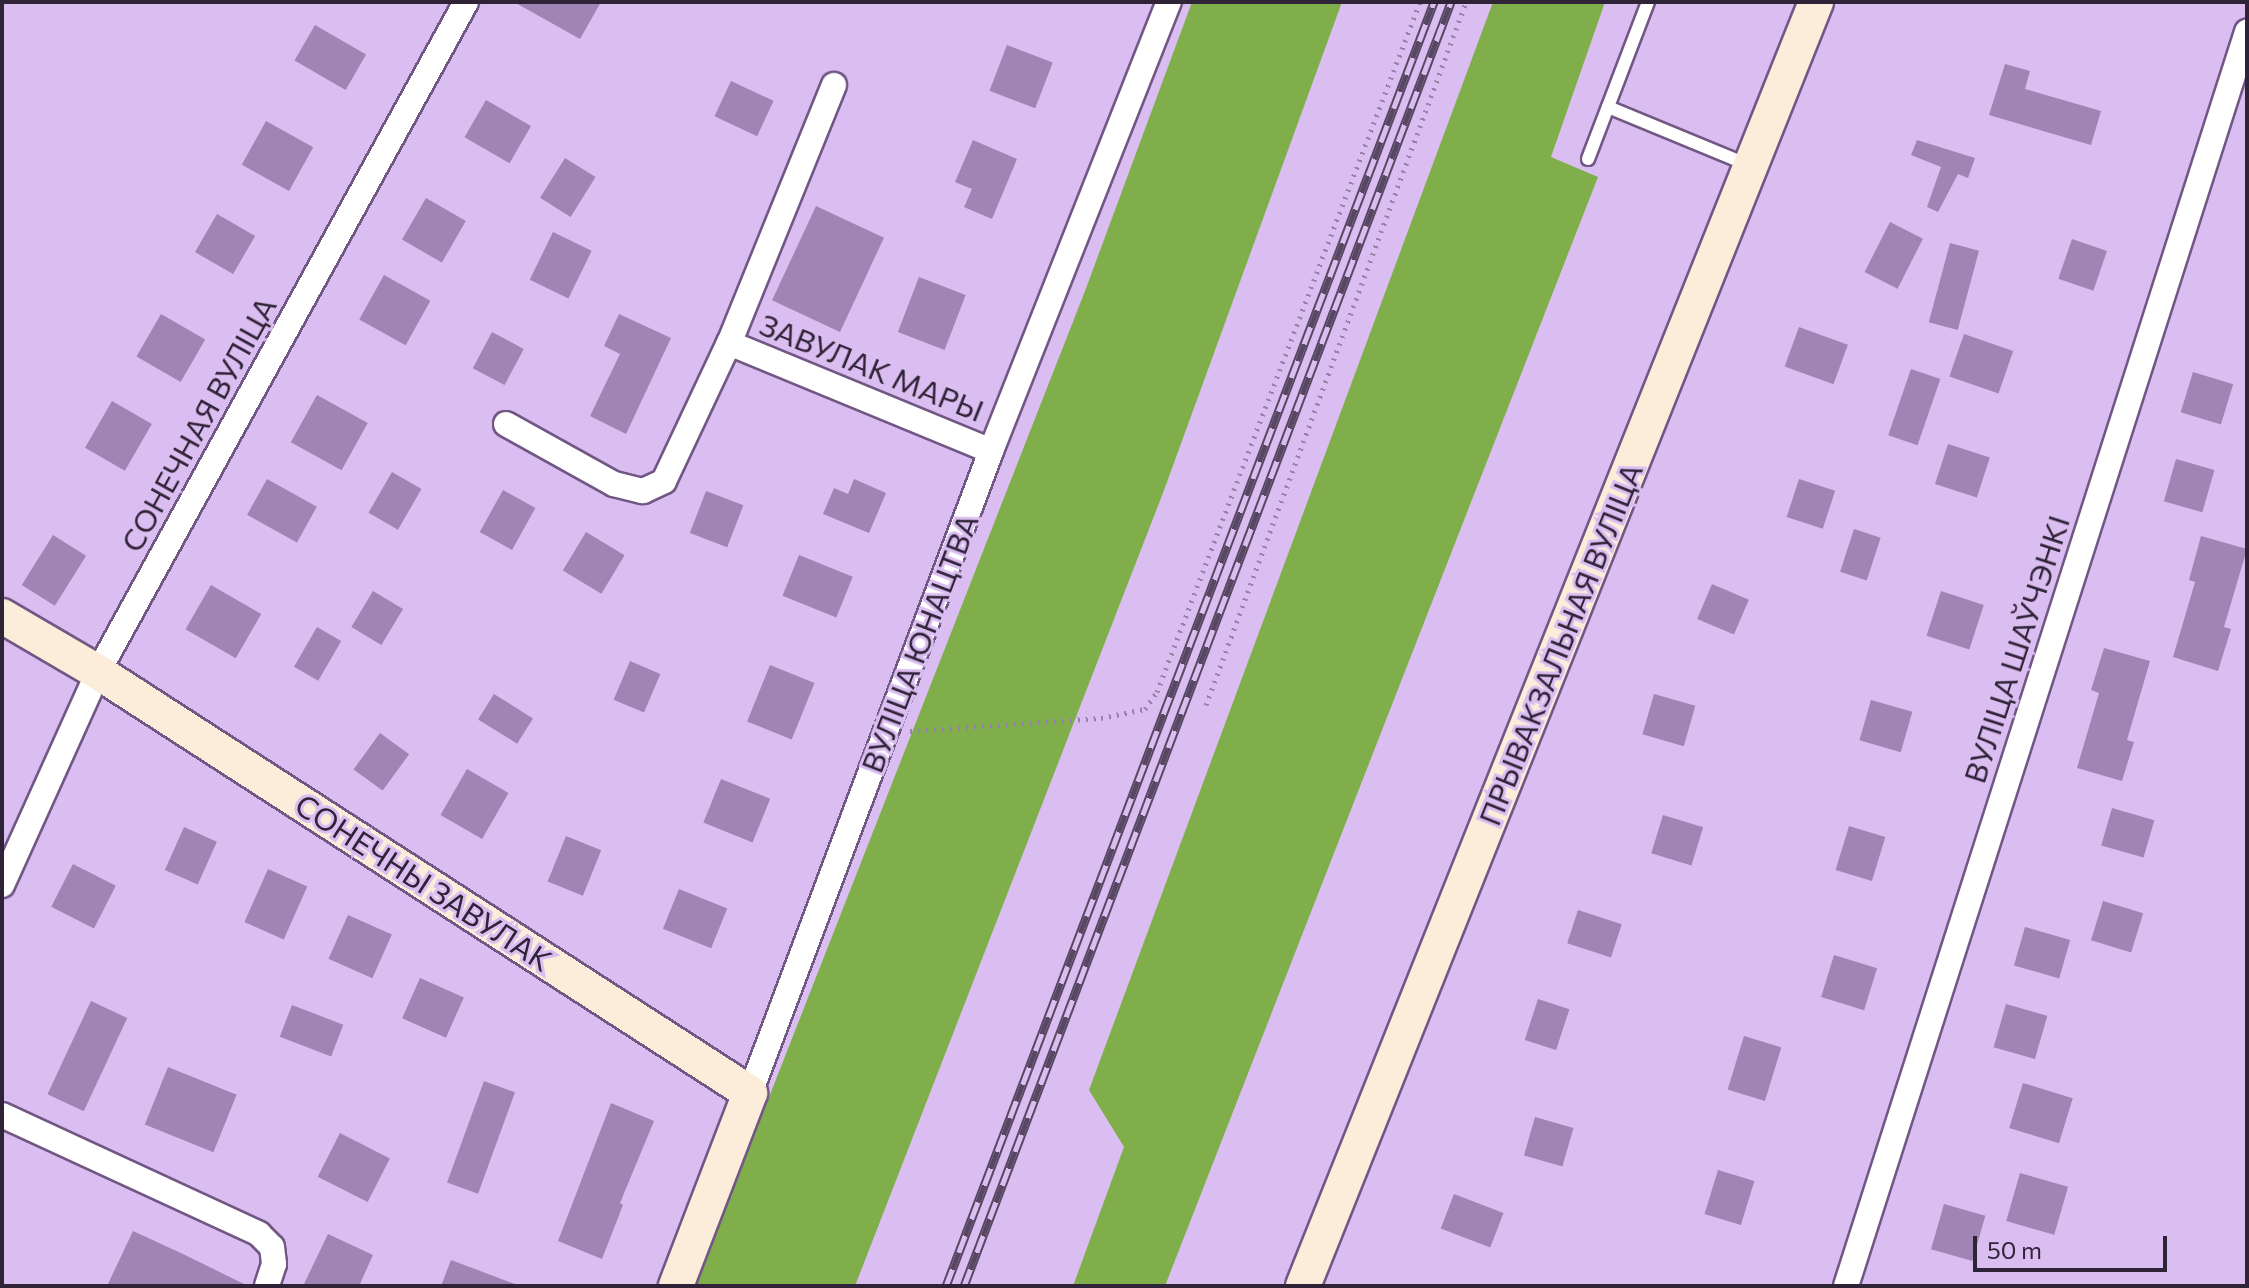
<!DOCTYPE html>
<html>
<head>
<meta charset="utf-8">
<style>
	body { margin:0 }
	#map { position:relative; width:2249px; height:1288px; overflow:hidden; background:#dbbef1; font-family:Commissioner,sans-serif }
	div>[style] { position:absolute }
	.forest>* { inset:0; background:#80ae4b }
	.building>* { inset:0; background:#9f84b4; transform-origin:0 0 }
	.path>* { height:5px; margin-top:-2.5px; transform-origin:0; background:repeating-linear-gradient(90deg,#9982a9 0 2px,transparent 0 8px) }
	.roads { filter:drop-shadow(2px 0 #715784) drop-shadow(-2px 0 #715784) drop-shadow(0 2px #715784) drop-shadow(0 -2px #715784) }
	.lane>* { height:12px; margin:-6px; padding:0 6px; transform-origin:6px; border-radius:6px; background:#fff }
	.street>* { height:24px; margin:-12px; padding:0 12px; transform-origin:12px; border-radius:12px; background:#fff }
	.secondary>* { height:34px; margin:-17px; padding:0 17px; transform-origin:17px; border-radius:17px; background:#fcedda }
	.rail>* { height:9px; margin-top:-4.5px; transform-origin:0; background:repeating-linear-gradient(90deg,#dbbef1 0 18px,#574762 0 36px); box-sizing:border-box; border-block:2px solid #574762 }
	span { translate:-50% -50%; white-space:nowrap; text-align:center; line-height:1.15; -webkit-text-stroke:6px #dbbef1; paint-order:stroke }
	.street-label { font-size:30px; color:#2f2337 }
	.frame { position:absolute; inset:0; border:4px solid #2f2337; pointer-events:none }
	.scale { position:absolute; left:1973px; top:1236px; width:194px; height:36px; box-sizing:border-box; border:4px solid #2f2337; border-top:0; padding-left:10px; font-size:24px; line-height:28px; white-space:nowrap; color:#2f2337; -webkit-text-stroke:6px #dbbef1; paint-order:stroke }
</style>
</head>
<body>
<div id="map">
	<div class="forest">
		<div style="clip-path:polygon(1192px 2px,1342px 2px,1163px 493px,855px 1286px,695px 1286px,1085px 291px)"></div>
		<div style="clip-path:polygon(1493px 2px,1605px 2px,1551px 157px,1598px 177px,1165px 1286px,1073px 1286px,1124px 1147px,1089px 1090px)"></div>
	</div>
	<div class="building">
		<div style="clip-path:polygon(514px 2px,601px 2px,580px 39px)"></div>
		<div style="left:315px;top:25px;width:59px;height:41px;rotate:30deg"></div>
		<div style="left:1007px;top:45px;width:49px;height:49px;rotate:21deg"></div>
		<div style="clip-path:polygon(2005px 64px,2030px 71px,2025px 89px,2101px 111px,2091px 145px,1989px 115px)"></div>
		<div style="left:731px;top:81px;width:47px;height:39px;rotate:25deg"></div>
		<div style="left:486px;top:100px;width:52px;height:43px;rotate:30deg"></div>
		<div style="left:266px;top:121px;width:54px;height:50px;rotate:29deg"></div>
		<div style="clip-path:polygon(973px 140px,1017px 159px,992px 219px,964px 207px,972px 189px,955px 182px)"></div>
		<div style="clip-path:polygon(1917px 140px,1975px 158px,1968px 178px,1958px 174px,1938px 212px,1927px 207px,1941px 167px,1911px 155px)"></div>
		<div style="left:565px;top:158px;width:36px;height:47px;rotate:32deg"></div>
		<div style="left:426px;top:198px;width:46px;height:48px;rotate:30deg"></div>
		<div style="left:816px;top:206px;width:75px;height:104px;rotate:25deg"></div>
		<div style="left:217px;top:214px;width:44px;height:44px;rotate:30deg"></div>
		<div style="left:1890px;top:222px;width:37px;height:56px;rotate:27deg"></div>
		<div style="left:553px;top:232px;width:43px;height:53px;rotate:26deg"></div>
		<div style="left:2072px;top:239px;width:37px;height:42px;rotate:19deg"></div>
		<div style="left:1950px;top:243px;width:30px;height:82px;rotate:15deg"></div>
		<div style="left:384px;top:275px;width:53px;height:51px;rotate:29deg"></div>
		<div style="left:919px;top:277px;width:50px;height:59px;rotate:21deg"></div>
		<div style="left:161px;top:314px;width:51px;height:49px;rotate:30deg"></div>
		<div style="clip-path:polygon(619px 314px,671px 338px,626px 434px,590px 416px,620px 354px,604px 346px)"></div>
		<div style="left:1799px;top:327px;width:52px;height:42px;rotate:20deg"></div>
		<div style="left:492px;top:332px;width:36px;height:41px;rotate:28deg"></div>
		<div style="left:1964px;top:334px;width:52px;height:45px;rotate:19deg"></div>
		<div style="left:1911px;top:369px;width:31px;height:70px;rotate:19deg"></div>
		<div style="left:2193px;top:372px;width:42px;height:42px;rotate:17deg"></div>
		<div style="left:317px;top:395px;width:58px;height:54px;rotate:29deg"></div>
		<div style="left:112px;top:401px;width:46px;height:54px;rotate:30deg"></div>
		<div style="left:1948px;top:444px;width:44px;height:42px;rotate:18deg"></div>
		<div style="left:2176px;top:459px;width:40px;height:44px;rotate:16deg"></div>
		<div style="left:392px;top:472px;width:34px;height:47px;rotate:30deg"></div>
		<div style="left:267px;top:479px;width:57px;height:41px;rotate:29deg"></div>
		<div style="clip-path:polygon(854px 479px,886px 493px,869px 533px,823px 514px,834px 488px,848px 494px)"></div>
		<div style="left:1799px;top:479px;width:38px;height:40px;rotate:18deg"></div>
		<div style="left:503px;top:490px;width:37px;height:48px;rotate:29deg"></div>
		<div style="left:706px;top:491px;width:40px;height:45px;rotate:21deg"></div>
		<div style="left:1854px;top:529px;width:28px;height:45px;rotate:18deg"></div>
		<div style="left:586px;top:532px;width:45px;height:45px;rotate:31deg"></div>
		<div style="left:53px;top:535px;width:39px;height:59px;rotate:32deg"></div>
		<div style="clip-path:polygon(2201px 536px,2247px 549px,2224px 627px,2231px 629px,2218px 671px,2173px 657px,2195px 582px,2189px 580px)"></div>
		<div style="left:799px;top:555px;width:58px;height:44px;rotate:22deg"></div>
		<div style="left:1712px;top:584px;width:40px;height:38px;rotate:23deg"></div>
		<div style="left:211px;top:585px;width:58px;height:51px;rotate:30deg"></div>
		<div style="left:373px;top:591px;width:35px;height:42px;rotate:31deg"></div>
		<div style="left:1941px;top:591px;width:45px;height:47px;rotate:18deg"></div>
		<div style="left:317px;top:627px;width:28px;height:46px;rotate:30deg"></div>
		<div style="clip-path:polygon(2104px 648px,2150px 661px,2127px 740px,2134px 742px,2122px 781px,2077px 768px,2099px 693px,2091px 690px)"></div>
		<div style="left:630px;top:661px;width:33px;height:42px;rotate:23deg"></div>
		<div style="left:770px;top:665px;width:48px;height:61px;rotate:22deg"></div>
		<div style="left:494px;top:694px;width:46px;height:30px;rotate:32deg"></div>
		<div style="left:1654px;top:694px;width:43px;height:42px;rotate:16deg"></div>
		<div style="left:1871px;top:700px;width:43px;height:42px;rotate:16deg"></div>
		<div style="left:380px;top:733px;width:36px;height:45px;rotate:36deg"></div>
		<div style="left:467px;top:769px;width:48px;height:53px;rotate:30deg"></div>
		<div style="left:721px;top:779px;width:53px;height:47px;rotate:22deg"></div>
		<div style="left:2112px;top:808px;width:44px;height:39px;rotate:16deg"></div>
		<div style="left:1663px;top:815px;width:42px;height:40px;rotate:17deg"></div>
		<div style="left:1849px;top:826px;width:38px;height:46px;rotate:17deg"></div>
		<div style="left:184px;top:827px;width:36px;height:47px;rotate:24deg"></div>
		<div style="left:566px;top:836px;width:38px;height:49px;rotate:22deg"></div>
		<div style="left:73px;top:864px;width:48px;height:48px;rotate:27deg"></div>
		<div style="left:268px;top:869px;width:43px;height:58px;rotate:24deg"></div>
		<div style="left:679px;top:889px;width:52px;height:43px;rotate:22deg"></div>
		<div style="left:2103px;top:901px;width:42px;height:41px;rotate:17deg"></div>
		<div style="left:1578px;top:910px;width:46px;height:35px;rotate:18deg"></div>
		<div style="left:348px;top:915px;width:48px;height:48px;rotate:24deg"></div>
		<div style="left:2025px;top:927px;width:47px;height:40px;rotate:16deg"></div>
		<div style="left:1834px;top:955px;width:45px;height:44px;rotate:17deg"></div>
		<div style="left:420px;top:978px;width:48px;height:44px;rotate:24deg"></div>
		<div style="left:1538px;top:999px;width:33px;height:43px;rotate:18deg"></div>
		<div style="left:91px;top:1001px;width:40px;height:103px;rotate:25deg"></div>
		<div style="left:2006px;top:1004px;width:43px;height:45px;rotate:16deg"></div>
		<div style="left:292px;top:1005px;width:55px;height:34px;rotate:21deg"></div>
		<div style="left:1744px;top:1036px;width:39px;height:56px;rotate:17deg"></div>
		<div style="left:168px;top:1067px;width:74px;height:62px;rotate:22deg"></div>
		<div style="left:484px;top:1081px;width:33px;height:108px;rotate:20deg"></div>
		<div style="left:2023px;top:1083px;width:52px;height:47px;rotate:17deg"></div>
		<div style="clip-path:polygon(611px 1103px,654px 1121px,620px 1203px,623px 1205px,602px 1259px,558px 1241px)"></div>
		<div style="left:1535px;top:1117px;width:40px;height:40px;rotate:16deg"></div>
		<div style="left:340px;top:1133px;width:56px;height:49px;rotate:27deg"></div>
		<div style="left:1718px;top:1170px;width:38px;height:46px;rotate:17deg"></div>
		<div style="left:2020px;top:1173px;width:50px;height:50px;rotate:16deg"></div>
		<div style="left:1454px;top:1194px;width:53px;height:37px;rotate:21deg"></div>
		<div style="left:1944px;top:1204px;width:43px;height:47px;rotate:16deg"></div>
		<div style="clip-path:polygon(133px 1231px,183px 1254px,248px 1286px,107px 1286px)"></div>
		<div style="clip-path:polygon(328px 1234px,373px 1255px,359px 1286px,303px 1286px)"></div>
		<div style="clip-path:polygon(451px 1260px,515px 1284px,515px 1286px,441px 1286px)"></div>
	</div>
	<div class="path">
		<div style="left:1206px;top:705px;width:750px;rotate:-69.7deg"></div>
		<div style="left:910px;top:731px;width:191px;rotate:-3.9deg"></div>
		<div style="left:1101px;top:718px;width:45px;rotate:-11.6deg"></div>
		<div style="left:1145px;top:709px;width:21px;rotate:-55deg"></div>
		<div style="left:1157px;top:692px;width:738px;rotate:-69.14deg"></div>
	</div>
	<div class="roads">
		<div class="lane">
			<div style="left:1608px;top:107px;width:152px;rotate:22.4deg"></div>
			<div style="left:1588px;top:159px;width:168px;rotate:-69.1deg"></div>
		</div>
		<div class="street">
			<div style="left:834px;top:85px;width:279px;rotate:112.1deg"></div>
			<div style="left:729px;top:343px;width:283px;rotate:22.4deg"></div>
			<div style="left:506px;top:424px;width:124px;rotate:29.1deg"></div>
			<div style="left:614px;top:484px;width:30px;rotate:14deg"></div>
			<div style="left:643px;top:491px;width:23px;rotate:-25deg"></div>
			<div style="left:664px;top:481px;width:153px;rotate:-64.8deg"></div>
			<div style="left:2px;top:885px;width:234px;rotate:-65.7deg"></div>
			<div style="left:98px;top:672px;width:764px;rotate:-61.22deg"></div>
			<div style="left:750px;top:1093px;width:686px;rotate:-69.42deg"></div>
			<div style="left:991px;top:451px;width:483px;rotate:-68.4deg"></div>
			<div style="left:2px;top:1115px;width:283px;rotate:24.8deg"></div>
			<div style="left:259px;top:1234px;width:18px;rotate:45deg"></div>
			<div style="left:272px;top:1247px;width:17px;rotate:83deg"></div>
			<div style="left:274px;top:1264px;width:23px;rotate:108deg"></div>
			<div style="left:1846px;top:1286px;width:1317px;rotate:-72.27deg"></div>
		</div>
		<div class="secondary">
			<div style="left:2px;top:616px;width:111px;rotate:30.3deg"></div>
			<div style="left:98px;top:672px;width:776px;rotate:32.85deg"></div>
			<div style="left:750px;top:1093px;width:207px;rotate:111deg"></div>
			<div style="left:1303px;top:1286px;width:1383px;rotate:-68.22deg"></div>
		</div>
	</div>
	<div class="rail">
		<div style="left:946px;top:1286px;width:1374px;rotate:-69.19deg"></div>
		<div style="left:964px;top:1286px;width:1373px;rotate:-69.23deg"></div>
	</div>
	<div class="street-label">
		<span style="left:872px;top:367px;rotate:22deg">ЗАВУЛАК МАРЫ</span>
		<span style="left:198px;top:424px;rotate:-61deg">СОНЕЧНАЯ ВУЛІЦА</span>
		<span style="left:919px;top:643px;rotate:-69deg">ВУЛІЦА ЮНАЦТВА</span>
		<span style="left:1560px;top:644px;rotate:-68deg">ПРЫВАКЗАЛЬНАЯ ВУЛІЦА</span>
		<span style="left:2016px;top:649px;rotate:-72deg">ВУЛІЦА ШАЎЧЭНКІ</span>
		<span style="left:424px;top:882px;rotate:33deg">СОНЕЧНЫ ЗАВУЛАК</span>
	</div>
	<div class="frame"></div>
	<div class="scale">50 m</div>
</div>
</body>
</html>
